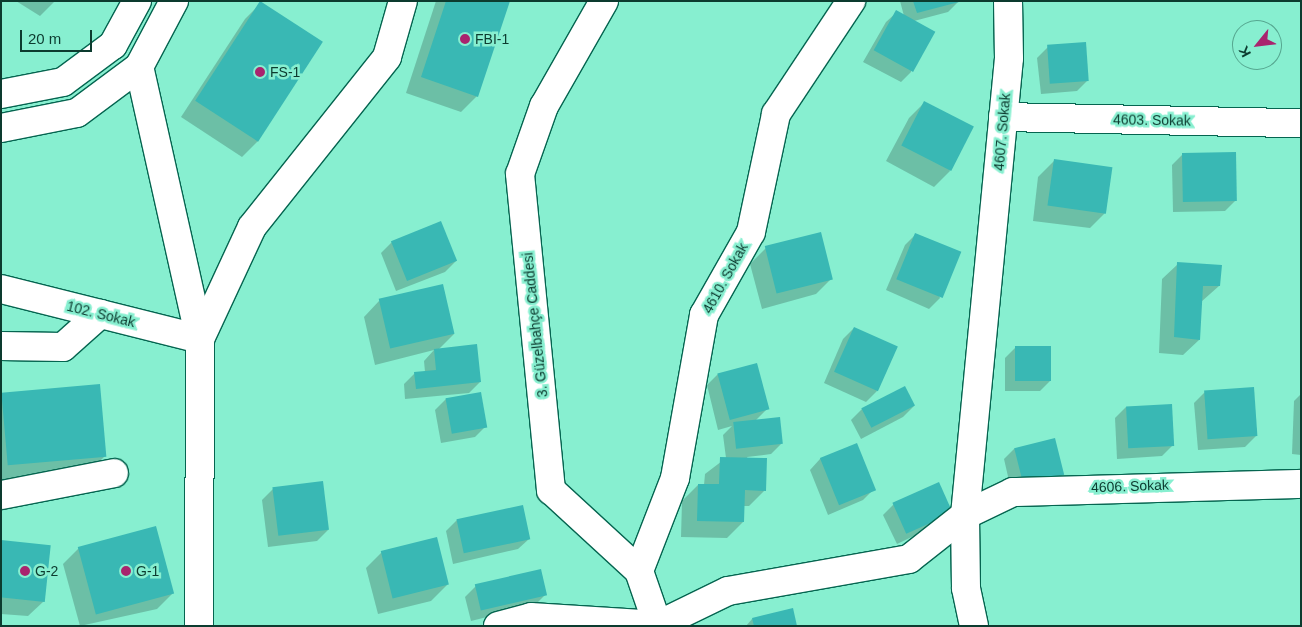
<!DOCTYPE html>
<html>
<head>
<meta charset="utf-8">
<style>
	body { margin:0 }
	#map { position:relative; width:1302px; height:627px; overflow:hidden; background:#87efd0; font-family:Arial,sans-serif }
	div>[style] { position:absolute }
	.shadow>* { inset:0; background:#0003 }
	.building>* { inset:0; background:#39b8b4; transform-origin:0 0 }
	.roads { filter:drop-shadow(1px 0 #056550) drop-shadow(-1px 0 #056550) drop-shadow(0 1px #056550) drop-shadow(0 -1px #056550) }
	.minor>* { height:28px; margin:-14px; padding:0 14px; transform-origin:14px; border-radius:14px; background:#fff }
	.major>* { height:28px; margin:-14px; padding:0 14px; transform-origin:14px; border-radius:14px; background:#fff }
	.dots>* { width:14px; height:14px; translate:-50% -50%; box-sizing:border-box; border:2px solid #87efd0; border-radius:50% }
	span { translate:-50% -50%; white-space:nowrap; text-align:center; line-height:1.15; -webkit-text-stroke:5px #87efd0; paint-order:stroke }
	.poi-label { font-size:14px; color:#0c3b2f }
	.left { translate:0 -50%; text-align:left }
	.street-label { font-size:14px; color:#0c3b2f }
	.frame { position:absolute; inset:0; border:2px solid #0c3b2f; pointer-events:none }
	.north { position:absolute; left:1232px; top:20px; width:50px; height:50px; box-sizing:border-box; background:#87efd0; border:1px solid #56a790; border-radius:50%; rotate:241deg; font-size:14px; font-weight:700; line-height:20px; text-align:center; color:#0c3b2f }
	.north::after { content:''; display:block; margin:auto; width:18px; height:22px; background:#a9246e; clip-path:polygon(50% 0,100% 100%,50% 72%,0 100%) }
	.scale { position:absolute; left:20px; top:30px; width:72px; height:22px; box-sizing:border-box; border:2px solid #0c3b2f; border-top:0; padding-left:6px; font-size:15px; line-height:18px; white-space:nowrap; color:#0c3b2f; -webkit-text-stroke:4px #87efd0; paint-order:stroke }
</style>
</head>
<body>
<div id="map">
	<div class="shadow">
		<div style="clip-path:polygon(16px 1px,55px 1px,40px 16px)"></div>
		<div style="clip-path:polygon(436px 1px,508px 1px,477px 96px,461px 112px,406px 93px)"></div>
		<div style="clip-path:polygon(900px 1px,959px 1px,948px 12px,914px 21px,911px 72px,901px 82px,863px 62px,886px 22px,897px 12px,904px 16px)"></div>
		<div style="clip-path:polygon(261px 3px,258px 141px,242px 157px,181px 117px,245px 19px)"></div>
		<div style="clip-path:polygon(1048px 47px,1088px 80px,1077px 91px,1041px 94px,1037px 58px)"></div>
		<div style="clip-path:polygon(925px 102px,950px 171px,934px 187px,886px 161px,909px 118px)"></div>
		<div style="clip-path:polygon(1183px 154px,1236px 200px,1225px 211px,1173px 212px,1172px 165px)"></div>
		<div style="clip-path:polygon(1054px 161px,1105px 213px,1090px 228px,1033px 221px,1038px 177px)"></div>
		<div style="clip-path:polygon(916px 234px,940px 298px,929px 309px,886px 290px,905px 245px)"></div>
		<div style="clip-path:polygon(392px 242px,456px 261px,445px 272px,396px 291px,381px 253px)"></div>
		<div style="clip-path:polygon(766px 248px,832px 278px,816px 294px,762px 309px,750px 264px)"></div>
		<div style="clip-path:polygon(1178px 264px,1219px 286px,1201px 302px,1199px 340px,1183px 355px,1159px 353px,1162px 279px)"></div>
		<div style="clip-path:polygon(379px 301px,454px 334px,438px 350px,480px 382px,469px 393px,405px 399px,404px 384px,415px 373px,425px 372px,424px 361px,434px 350px,375px 365px,364px 317px)"></div>
		<div style="clip-path:polygon(854px 328px,877px 391px,866px 402px,824px 383px,843px 339px)"></div>
		<div style="clip-path:polygon(1016px 347px,1051px 380px,1040px 391px,1005px 391px,1005px 358px)"></div>
		<div style="clip-path:polygon(718px 374px,767px 409px,754px 422px,782px 443px,771px 454px,747px 457px,765px 490px,749px 506px,743px 506px,743px 522px,727px 538px,681px 537px,682px 501px,698px 485px,704px 485px,705px 474px,726px 458px,723px 435px,732px 426px,718px 430px,707px 385px)"></div>
		<div style="clip-path:polygon(1205px 392px,1256px 436px,1245px 447px,1198px 450px,1194px 403px)"></div>
		<div style="clip-path:polygon(1px 394px,105px 456px,89px 472px,1px 480px)"></div>
		<div style="clip-path:polygon(1301px 394px,1301px 455px,1292px 454px,1294px 401px)"></div>
		<div style="clip-path:polygon(446px 399px,486px 426px,475px 437px,441px 443px,435px 410px)"></div>
		<div style="clip-path:polygon(914px 406px,903px 417px,861px 439px,851px 420px,862px 409px)"></div>
		<div style="clip-path:polygon(1126px 407px,1173px 445px,1162px 456px,1117px 459px,1115px 418px)"></div>
		<div style="clip-path:polygon(856px 445px,874px 489px,863px 500px,828px 515px,810px 470px,820px 459px)"></div>
		<div style="clip-path:polygon(1015px 448px,1062px 475px,1051px 486px,1012px 494px,1004px 459px)"></div>
		<div style="clip-path:polygon(273px 489px,328px 530px,317px 541px,268px 547px,262px 500px)"></div>
		<div style="clip-path:polygon(894px 504px,941px 523px,897px 544px,883px 515px)"></div>
		<div style="clip-path:polygon(457px 520px,529px 539px,518px 549px,453px 564px,446px 531px)"></div>
		<div style="clip-path:polygon(1px 542px,44px 601px,28px 616px,1px 614px)"></div>
		<div style="clip-path:polygon(79px 548px,172px 594px,157px 609px,80px 626px,63px 564px)"></div>
		<div style="clip-path:polygon(382px 552px,447px 585px,431px 601px,378px 614px,366px 568px)"></div>
		<div style="clip-path:polygon(476px 586px,546px 594px,535px 605px,471px 621px,465px 597px)"></div>
		<div style="clip-path:polygon(752px 619px,796px 626px,746px 626px)"></div>
	</div>
	<div class="building">
		<div style="left:260px;top:1px;width:75px;height:119px;rotate:33deg"></div>
		<div style="clip-path:polygon(446px 1px,510px 1px,478px 97px,421px 77px)"></div>
		<div style="clip-path:polygon(913px 1px,959px 1px,959px 2px,917px 13px)"></div>
		<div style="left:896px;top:10px;width:45px;height:46px;rotate:29deg"></div>
		<div style="left:1086px;top:42px;width:39px;height:39px;rotate:86deg"></div>
		<div style="left:924px;top:101px;width:56px;height:50px;rotate:27deg"></div>
		<div style="left:1236px;top:152px;width:49px;height:54px;rotate:89deg"></div>
		<div style="left:1054px;top:159px;width:59px;height:47px;rotate:8deg"></div>
		<div style="left:441px;top:221px;width:43px;height:54px;rotate:68deg"></div>
		<div style="left:821px;top:232px;width:49px;height:58px;rotate:76deg"></div>
		<div style="left:915px;top:233px;width:50px;height:50px;rotate:22deg"></div>
		<div style="clip-path:polygon(1177px 262px,1222px 265px,1220px 286px,1203px 286px,1200px 340px,1174px 337px)"></div>
		<div style="left:443px;top:284px;width:51px;height:66px;rotate:77deg"></div>
		<div style="left:854px;top:327px;width:48px;height:49px;rotate:24deg"></div>
		<div style="clip-path:polygon(477px 344px,481px 382px,416px 389px,414px 372px,436px 370px,434px 349px)"></div>
		<div style="left:1015px;top:346px;width:36px;height:35px"></div>
		<div style="left:757px;top:363px;width:48px;height:41px;rotate:75deg"></div>
		<div style="left:100px;top:384px;width:73px;height:99px;rotate:85deg"></div>
		<div style="left:905px;top:386px;width:22px;height:49px;rotate:63deg"></div>
		<div style="left:1254px;top:387px;width:49px;height:50px;rotate:86deg"></div>
		<div style="left:481px;top:392px;width:36px;height:36px;rotate:80deg"></div>
		<div style="left:1172px;top:404px;width:42px;height:46px;rotate:87deg"></div>
		<div style="left:780px;top:417px;width:27px;height:47px;rotate:84deg"></div>
		<div style="left:1055px;top:438px;width:38px;height:42px;rotate:76deg"></div>
		<div style="left:857px;top:443px;width:51px;height:40px;rotate:68deg"></div>
		<div style="clip-path:polygon(720px 457px,767px 458px,766px 491px,745px 490px,744px 522px,697px 521px,698px 484px,719px 484px)"></div>
		<div style="left:323px;top:481px;width:49px;height:51px;rotate:83deg"></div>
		<div style="left:939px;top:482px;width:34px;height:51px;rotate:66deg"></div>
		<div style="left:523px;top:505px;width:35px;height:68px;rotate:78deg"></div>
		<div style="left:156px;top:526px;width:70px;height:81px;rotate:75deg"></div>
		<div style="left:437px;top:537px;width:49px;height:58px;rotate:76deg"></div>
		<div style="left:1px;top:540px;width:50px;height:57px;rotate:6deg"></div>
		<div style="left:541px;top:569px;width:27px;height:68px;rotate:77deg"></div>
		<div style="clip-path:polygon(793px 608px,797px 626px,754px 626px,752px 618px)"></div>
	</div>
	<div class="roads">
		<div class="minor">
			<div style="left:604px;top:1px;width:121px;rotate:119.7deg"></div>
			<div style="left:544px;top:106px;width:72px;rotate:109.4deg"></div>
			<div style="left:520px;top:174px;width:318px;rotate:84.4deg"></div>
			<div style="left:551px;top:490px;width:120px;rotate:42.6deg"></div>
			<div style="left:639px;top:571px;width:58px;rotate:70.9deg"></div>
			<div style="left:1003px;top:117px;width:298px;rotate:1.2deg"></div>
			<div style="left:1px;top:289px;width:205px;rotate:14.1deg"></div>
			<div style="left:200px;top:339px;width:279px;rotate:-102.6deg"></div>
			<div style="left:1px;top:346px;width:62px;rotate:0.9deg"></div>
			<div style="left:63px;top:347px;width:50px;rotate:-41.7deg"></div>
			<div style="left:1px;top:495px;width:115px;rotate:-11deg"></div>
			<div style="left:639px;top:571px;width:100px;rotate:-68.8deg"></div>
			<div style="left:675px;top:478px;width:166px;rotate:-79.9deg"></div>
			<div style="left:704px;top:315px;width:95px;rotate:-60.5deg"></div>
			<div style="left:751px;top:232px;width:121px;rotate:-78deg"></div>
			<div style="left:776px;top:114px;width:136px;rotate:-56.4deg"></div>
			<div style="left:658px;top:625px;width:78px;rotate:-25.9deg"></div>
			<div style="left:728px;top:591px;width:184px;rotate:-10deg"></div>
			<div style="left:909px;top:559px;width:71px;rotate:-38.2deg"></div>
			<div style="left:965px;top:515px;width:459px;rotate:-84.5deg"></div>
			<div style="left:1009px;top:58px;width:57px;rotate:-91deg"></div>
			<div style="left:199px;top:626px;width:287px;rotate:-89.8deg"></div>
			<div style="left:200px;top:339px;width:123px;rotate:-65.1deg"></div>
			<div style="left:252px;top:227px;width:217px;rotate:-51.5deg"></div>
			<div style="left:387px;top:57px;width:58px;rotate:-74.1deg"></div>
			<div style="left:498px;top:626px;width:34px;rotate:-15deg"></div>
			<div style="left:531px;top:617px;width:127px;rotate:3.6deg"></div>
			<div style="left:974px;top:626px;width:39px;rotate:-102deg"></div>
			<div style="left:966px;top:588px;width:73px;rotate:-90.8deg"></div>
			<div style="left:965px;top:515px;width:53px;rotate:-25.6deg"></div>
			<div style="left:1013px;top:492px;width:288px;rotate:-1.6deg"></div>
		</div>
		<div class="major">
			<div style="left:1px;top:94px;width:63px;rotate:-11deg"></div>
			<div style="left:63px;top:82px;width:62px;rotate:-36.5deg"></div>
			<div style="left:113px;top:45px;width:50px;rotate:-61.4deg"></div>
			<div style="left:1px;top:128px;width:77px;rotate:-11.2deg"></div>
			<div style="left:77px;top:113px;width:77px;rotate:-36.6deg"></div>
			<div style="left:139px;top:67px;width:75px;rotate:-62.1deg"></div>
		</div>
	</div>
	<div class="dots">
		<div style="left:465px;top:39px;background:#a9246e"></div>
		<div style="left:260px;top:72px;background:#a9246e"></div>
		<div style="left:25px;top:571px;background:#a9246e"></div>
		<div style="left:126px;top:571px;background:#a9246e"></div>
	</div>
	<div class="poi-label">
		<span class="left" style="left:475px;top:39px">FBI-1</span>
		<span class="left" style="left:270px;top:72px">FS-1</span>
		<span class="left" style="left:35px;top:571px">G-2</span>
		<span class="left" style="left:136px;top:571px">G-1</span>
	</div>
	<div class="street-label">
		<span style="left:1152px;top:120px;rotate:1deg">4603. Sokak</span>
		<span style="left:1002px;top:132px;rotate:-85deg">4607. Sokak</span>
		<span style="left:725px;top:278px;rotate:-61deg">4610. Sokak</span>
		<span style="left:101px;top:314px;rotate:14deg">102. Sokak</span>
		<span style="left:535px;top:325px;rotate:-96deg">3. Güzelbahçe Caddesi</span>
		<span style="left:1130px;top:486px;rotate:-2deg">4606. Sokak</span>
	</div>
	<div class="frame"></div>
	<div class="north">K</div>
	<div class="scale">20 m</div>
</div>
</body>
</html>
